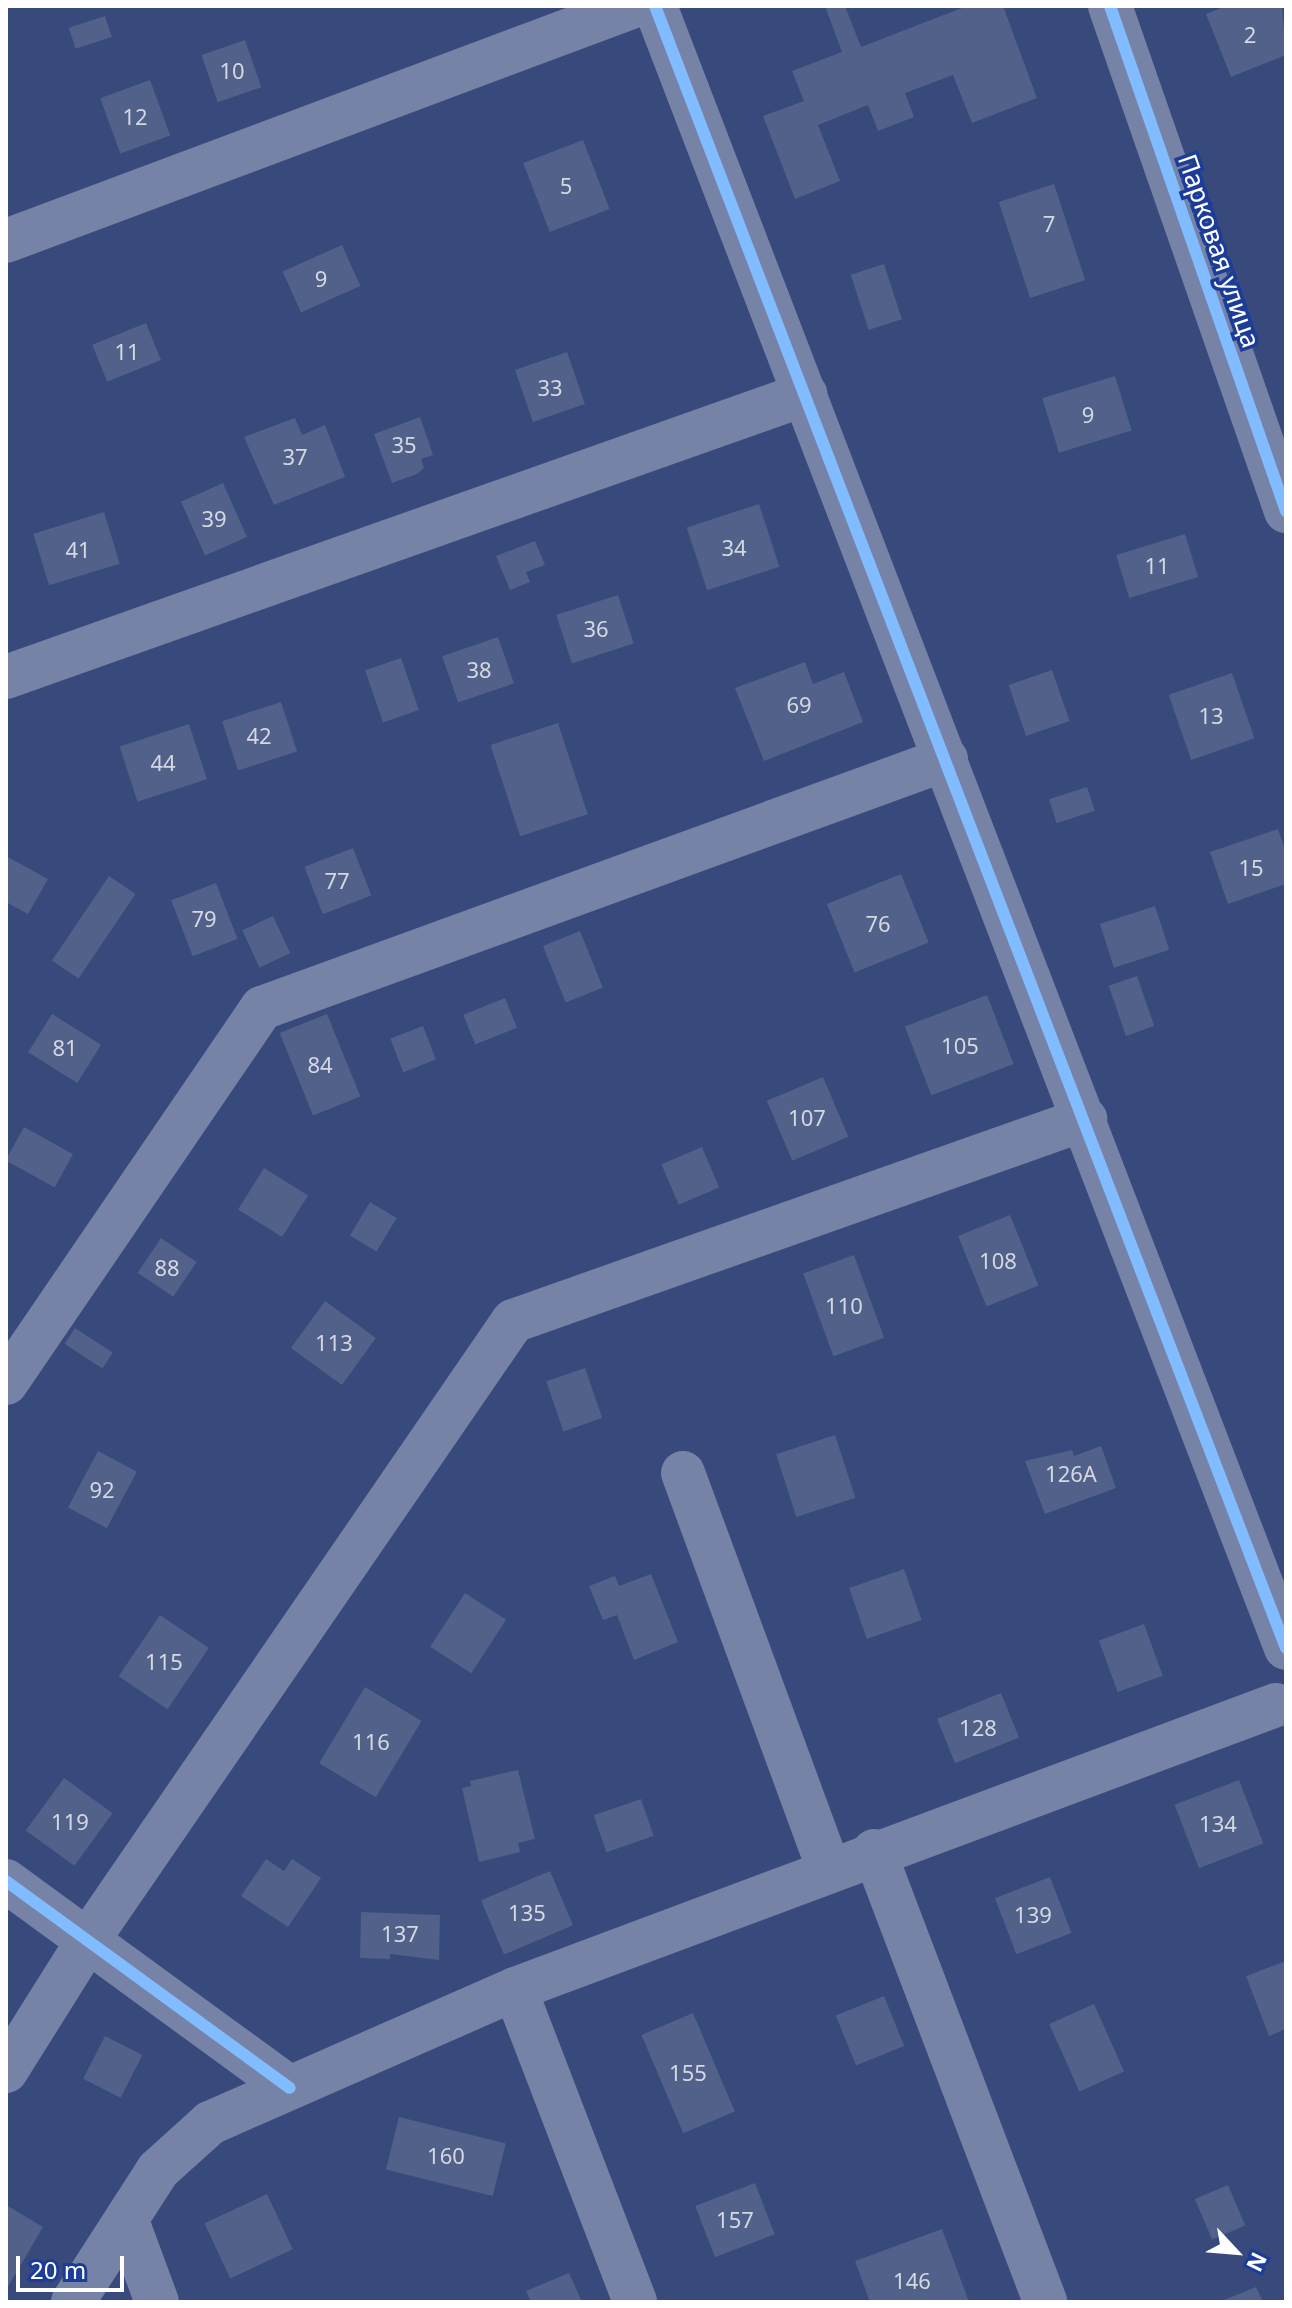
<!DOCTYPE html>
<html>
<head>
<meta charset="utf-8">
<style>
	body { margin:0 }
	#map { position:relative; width:1292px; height:2308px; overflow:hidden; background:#38497b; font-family:"Noto Sans",sans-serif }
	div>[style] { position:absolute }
	.building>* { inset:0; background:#526189; transform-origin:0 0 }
	.minor>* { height:44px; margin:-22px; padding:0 22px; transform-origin:22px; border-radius:22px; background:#7683a6 }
	.cycleway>* { height:12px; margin:-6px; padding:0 6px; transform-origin:6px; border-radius:6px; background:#80bcff }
	span { translate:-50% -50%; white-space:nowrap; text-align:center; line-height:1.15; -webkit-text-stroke:7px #1b3c98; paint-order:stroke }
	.number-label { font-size:22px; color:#d4d8e2 }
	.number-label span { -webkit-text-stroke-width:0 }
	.street-label { font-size:26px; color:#fff }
	.frame { position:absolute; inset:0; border:8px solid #fff; pointer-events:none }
	.north { position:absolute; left:1196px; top:2212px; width:80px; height:80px; -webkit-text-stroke:6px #1b3c98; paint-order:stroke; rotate:116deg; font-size:22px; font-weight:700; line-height:32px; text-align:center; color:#fff }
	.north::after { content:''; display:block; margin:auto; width:28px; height:36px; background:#fff; clip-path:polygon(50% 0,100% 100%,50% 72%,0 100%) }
	.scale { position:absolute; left:16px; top:2256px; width:108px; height:36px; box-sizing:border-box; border:4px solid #fff; border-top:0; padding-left:10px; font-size:24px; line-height:28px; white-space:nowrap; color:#fff; -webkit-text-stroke:6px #1b3c98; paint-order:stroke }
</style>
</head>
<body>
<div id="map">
	<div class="building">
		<div style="clip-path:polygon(825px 6px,845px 6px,861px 47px,967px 6px,1003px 6px,1037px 98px,972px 123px,953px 75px,905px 93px,914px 117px,878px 131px,868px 105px,818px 125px,840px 181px,795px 199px,763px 116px,804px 101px,792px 71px,842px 52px)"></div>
		<div style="clip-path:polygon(1226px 6px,1282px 6px,1286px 55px,1231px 77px,1206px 14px)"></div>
		<div style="left:105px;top:16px;width:22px;height:38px;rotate:72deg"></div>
		<div style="left:245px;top:40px;width:50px;height:46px;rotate:71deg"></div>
		<div style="left:150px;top:80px;width:59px;height:53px;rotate:70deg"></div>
		<div style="left:583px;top:140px;width:74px;height:64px;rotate:69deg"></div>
		<div style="left:1054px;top:184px;width:101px;height:58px;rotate:72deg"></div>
		<div style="left:342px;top:245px;width:45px;height:65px;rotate:66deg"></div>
		<div style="left:884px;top:264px;width:58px;height:35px;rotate:72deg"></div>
		<div style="left:146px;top:323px;width:40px;height:58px;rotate:68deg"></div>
		<div style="left:567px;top:352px;width:55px;height:55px;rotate:71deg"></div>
		<div style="left:1115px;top:376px;width:57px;height:76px;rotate:73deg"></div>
		<div style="clip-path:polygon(420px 417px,433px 455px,421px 459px,424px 468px,417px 474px,392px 483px,374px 434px)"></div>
		<div style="clip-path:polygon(295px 418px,302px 435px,325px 425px,345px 477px,274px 505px,244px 437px)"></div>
		<div style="left:223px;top:483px;width:59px;height:46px;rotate:66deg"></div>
		<div style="left:759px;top:504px;width:66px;height:76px;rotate:72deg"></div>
		<div style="left:104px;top:512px;width:54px;height:74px;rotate:73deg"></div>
		<div style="left:1185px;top:534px;width:45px;height:72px;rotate:73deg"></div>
		<div style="clip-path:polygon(535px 541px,545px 565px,526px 572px,530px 582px,510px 590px,496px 556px)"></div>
		<div style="left:618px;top:595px;width:51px;height:65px;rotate:72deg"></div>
		<div style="left:498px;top:637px;width:49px;height:59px;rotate:71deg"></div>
		<div style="left:401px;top:658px;width:55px;height:38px;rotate:71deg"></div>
		<div style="clip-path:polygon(805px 662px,813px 684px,844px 672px,863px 722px,764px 761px,735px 688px)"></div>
		<div style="left:1052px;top:670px;width:54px;height:46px;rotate:71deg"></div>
		<div style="left:1232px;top:673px;width:69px;height:67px;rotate:71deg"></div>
		<div style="left:281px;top:702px;width:52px;height:62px;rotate:72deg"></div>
		<div style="left:558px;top:723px;width:96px;height:71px;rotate:72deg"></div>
		<div style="left:189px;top:724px;width:58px;height:73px;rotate:72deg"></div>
		<div style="left:1087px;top:787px;width:25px;height:40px;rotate:72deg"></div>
		<div style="clip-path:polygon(1278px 829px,1286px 853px,1286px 884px,1228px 904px,1210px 852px)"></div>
		<div style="left:353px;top:848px;width:51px;height:52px;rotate:69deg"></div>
		<div style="clip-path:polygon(6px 856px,48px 879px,28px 914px,6px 902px)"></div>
		<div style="left:901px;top:874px;width:74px;height:80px;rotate:68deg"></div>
		<div style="left:109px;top:876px;width:32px;height:102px;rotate:34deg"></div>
		<div style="left:216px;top:883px;width:60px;height:48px;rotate:69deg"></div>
		<div style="left:1155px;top:906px;width:46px;height:58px;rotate:72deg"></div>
		<div style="left:273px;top:916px;width:41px;height:34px;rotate:65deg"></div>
		<div style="left:580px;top:931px;width:61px;height:40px;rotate:68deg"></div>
		<div style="left:1137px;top:976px;width:53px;height:30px;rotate:71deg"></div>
		<div style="left:987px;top:995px;width:74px;height:88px;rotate:69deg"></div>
		<div style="left:505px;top:998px;width:32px;height:45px;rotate:68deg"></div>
		<div style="left:52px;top:1014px;width:58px;height:45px;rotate:32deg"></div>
		<div style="left:327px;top:1014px;width:89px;height:51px;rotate:68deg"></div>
		<div style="left:423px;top:1026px;width:36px;height:35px;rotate:69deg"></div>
		<div style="left:823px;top:1077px;width:65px;height:61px;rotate:67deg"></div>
		<div style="left:24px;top:1127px;width:56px;height:38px;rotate:29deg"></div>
		<div style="left:702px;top:1147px;width:44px;height:44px;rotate:67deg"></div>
		<div style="left:264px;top:1168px;width:52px;height:49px;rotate:32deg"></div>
		<div style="left:370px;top:1202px;width:31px;height:39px;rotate:31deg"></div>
		<div style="left:1010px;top:1215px;width:76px;height:56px;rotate:68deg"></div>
		<div style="left:161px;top:1238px;width:43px;height:42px;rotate:34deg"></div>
		<div style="left:854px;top:1255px;width:88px;height:54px;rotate:70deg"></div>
		<div style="left:325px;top:1301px;width:63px;height:58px;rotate:36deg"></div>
		<div style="left:75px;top:1328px;width:45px;height:19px;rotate:33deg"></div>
		<div style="left:585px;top:1368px;width:53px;height:41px;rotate:71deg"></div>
		<div style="left:835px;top:1435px;width:66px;height:62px;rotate:72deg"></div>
		<div style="clip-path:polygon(1101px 1446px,1116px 1488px,1045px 1514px,1025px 1461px,1072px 1450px,1074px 1456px)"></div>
		<div style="left:98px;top:1451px;width:44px;height:64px;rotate:28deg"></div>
		<div style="left:904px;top:1569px;width:54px;height:58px;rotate:71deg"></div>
		<div style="clip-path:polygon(651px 1574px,678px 1642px,634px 1660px,617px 1615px,603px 1620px,589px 1586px,615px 1576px,619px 1586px)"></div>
		<div style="left:465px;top:1593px;width:49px;height:64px;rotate:33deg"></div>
		<div style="left:160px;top:1615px;width:59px;height:74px;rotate:34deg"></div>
		<div style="left:1144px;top:1624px;width:55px;height:48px;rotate:70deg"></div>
		<div style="left:365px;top:1687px;width:66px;height:89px;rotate:31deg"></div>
		<div style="left:1001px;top:1693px;width:48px;height:69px;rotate:68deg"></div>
		<div style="clip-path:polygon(518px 1770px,535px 1839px,518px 1843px,520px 1852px,479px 1862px,462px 1788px,471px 1786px,470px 1781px)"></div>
		<div style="left:64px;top:1778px;width:60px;height:65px;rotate:36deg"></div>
		<div style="left:1239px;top:1780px;width:68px;height:69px;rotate:69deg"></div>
		<div style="left:641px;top:1799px;width:39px;height:50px;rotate:71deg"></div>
		<div style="clip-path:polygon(266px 1859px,284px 1871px,292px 1859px,321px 1878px,288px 1927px,241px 1896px)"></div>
		<div style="left:550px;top:1871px;width:59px;height:75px;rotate:67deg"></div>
		<div style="left:1050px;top:1877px;width:60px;height:59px;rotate:69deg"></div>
		<div style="clip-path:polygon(361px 1912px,440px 1915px,439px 1960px,390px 1954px,390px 1959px,360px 1958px)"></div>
		<div style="clip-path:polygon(1286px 1961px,1286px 2029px,1269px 2036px,1246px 1976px)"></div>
		<div style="left:884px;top:1996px;width:54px;height:52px;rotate:68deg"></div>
		<div style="left:1094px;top:2004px;width:74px;height:49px;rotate:66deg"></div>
		<div style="left:693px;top:2013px;width:107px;height:56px;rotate:67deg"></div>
		<div style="left:105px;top:2036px;width:42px;height:48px;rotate:27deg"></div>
		<div style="left:399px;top:2117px;width:110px;height:54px;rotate:14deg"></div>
		<div style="left:755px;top:2183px;width:55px;height:64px;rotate:69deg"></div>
		<div style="left:1228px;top:2185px;width:44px;height:36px;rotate:67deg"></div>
		<div style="left:267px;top:2194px;width:61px;height:69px;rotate:65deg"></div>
		<div style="clip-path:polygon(6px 2205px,43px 2227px,6px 2290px)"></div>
		<div style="clip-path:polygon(942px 2229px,969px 2302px,870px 2302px,855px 2261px)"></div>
		<div style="clip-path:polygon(569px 2273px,582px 2302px,531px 2302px,526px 2291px)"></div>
		<div style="clip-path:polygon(1256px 2287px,1263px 2302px,1219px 2302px)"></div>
	</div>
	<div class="minor">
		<div style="left:655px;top:6px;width:1759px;rotate:68.98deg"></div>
		<div style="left:1110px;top:6px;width:535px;rotate:70.79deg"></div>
		<div style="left:6px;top:241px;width:671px;rotate:-20.52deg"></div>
		<div style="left:6px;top:677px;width:848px;rotate:-19.5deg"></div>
		<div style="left:6px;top:1383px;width:454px;rotate:-55.7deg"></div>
		<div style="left:262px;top:1008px;width:728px;rotate:-20deg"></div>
		<div style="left:683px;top:1473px;width:421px;rotate:69.8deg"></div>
		<div style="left:874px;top:1851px;width:482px;rotate:69.2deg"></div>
		<div style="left:6px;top:1881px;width:351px;rotate:36.1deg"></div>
		<div style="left:515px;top:1989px;width:335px;rotate:69deg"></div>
		<div style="left:6px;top:2071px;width:158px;rotate:-57.9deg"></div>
		<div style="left:90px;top:1937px;width:747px;rotate:-55.52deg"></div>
		<div style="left:513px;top:1321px;width:607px;rotate:-19.45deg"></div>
		<div style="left:127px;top:2221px;width:86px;rotate:69.7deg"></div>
		<div style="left:73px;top:2302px;width:157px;rotate:-57.2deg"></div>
		<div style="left:158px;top:2170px;width:70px;rotate:-42.1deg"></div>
		<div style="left:210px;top:2123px;width:333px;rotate:-23.7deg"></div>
		<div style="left:515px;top:1989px;width:812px;rotate:-20.47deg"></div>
	</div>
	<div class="cycleway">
		<div style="left:655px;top:6px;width:1759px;rotate:68.98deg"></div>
		<div style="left:1110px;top:6px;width:535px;rotate:70.79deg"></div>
		<div style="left:6px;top:1881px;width:351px;rotate:36.1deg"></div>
	</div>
	<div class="number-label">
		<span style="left:1250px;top:35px">2</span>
		<span style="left:232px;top:71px">10</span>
		<span style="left:135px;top:117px">12</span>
		<span style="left:566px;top:186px">5</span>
		<span style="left:1049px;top:224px">7</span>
		<span style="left:321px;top:279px">9</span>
		<span style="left:127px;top:352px">11</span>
		<span style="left:550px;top:388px">33</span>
		<span style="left:1088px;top:415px">9</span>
		<span style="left:404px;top:445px">35</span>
		<span style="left:295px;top:457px">37</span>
		<span style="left:214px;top:519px">39</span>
		<span style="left:734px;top:548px">34</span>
		<span style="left:78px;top:550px">41</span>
		<span style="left:1157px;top:566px">11</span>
		<span style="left:596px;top:629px">36</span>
		<span style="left:479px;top:670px">38</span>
		<span style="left:799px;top:705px">69</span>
		<span style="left:1211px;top:716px">13</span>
		<span style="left:259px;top:736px">42</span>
		<span style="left:163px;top:763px">44</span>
		<span style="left:1251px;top:868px">15</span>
		<span style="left:337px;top:881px">77</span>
		<span style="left:204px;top:919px">79</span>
		<span style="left:878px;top:924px">76</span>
		<span style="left:960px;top:1046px">105</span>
		<span style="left:65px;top:1048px">81</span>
		<span style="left:320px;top:1065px">84</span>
		<span style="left:807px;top:1118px">107</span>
		<span style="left:998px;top:1261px">108</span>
		<span style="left:167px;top:1268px">88</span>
		<span style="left:844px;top:1306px">110</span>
		<span style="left:334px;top:1343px">113</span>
		<span style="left:1071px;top:1474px">126А</span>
		<span style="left:102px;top:1490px">92</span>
		<span style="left:164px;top:1662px">115</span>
		<span style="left:978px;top:1728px">128</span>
		<span style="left:371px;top:1742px">116</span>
		<span style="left:70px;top:1822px">119</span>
		<span style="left:1218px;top:1824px">134</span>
		<span style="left:527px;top:1913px">135</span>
		<span style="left:1033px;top:1915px">139</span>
		<span style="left:400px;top:1934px">137</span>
		<span style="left:688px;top:2073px">155</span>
		<span style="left:446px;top:2156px">160</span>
		<span style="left:735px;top:2220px">157</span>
		<span style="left:912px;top:2281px">146</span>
	</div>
	<div class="street-label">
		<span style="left:1219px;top:251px;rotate:71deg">Парковая улица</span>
	</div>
	<div class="frame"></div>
	<div class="north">N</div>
	<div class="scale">20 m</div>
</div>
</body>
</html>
